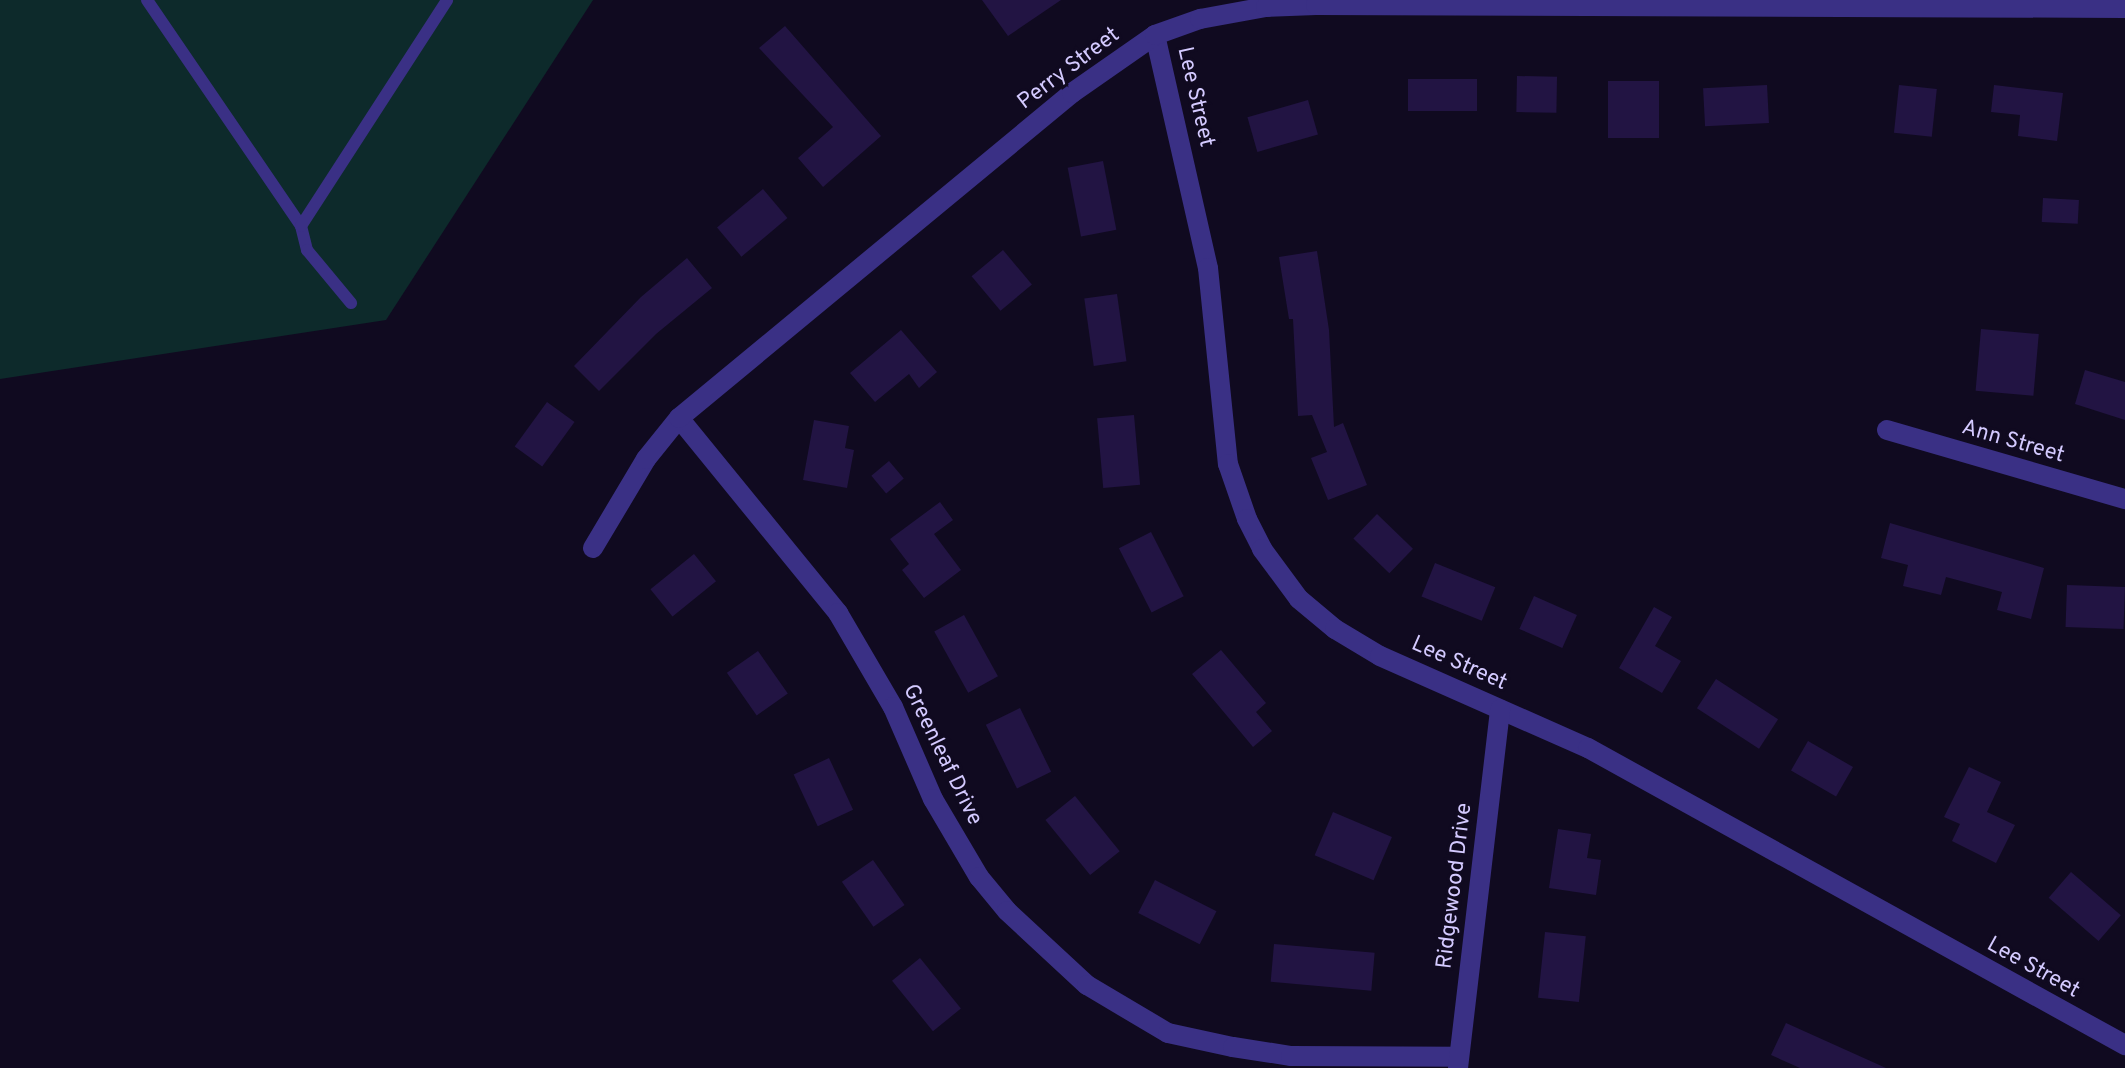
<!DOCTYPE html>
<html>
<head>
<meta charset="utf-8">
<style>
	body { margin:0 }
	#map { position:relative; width:2125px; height:1068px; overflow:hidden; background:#100a20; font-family:Overpass,sans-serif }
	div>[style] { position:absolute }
	.green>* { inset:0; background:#0d2a2b }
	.building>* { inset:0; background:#221443; transform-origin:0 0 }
	.service>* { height:12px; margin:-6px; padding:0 6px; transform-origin:6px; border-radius:6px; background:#3a3085 }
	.minor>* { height:20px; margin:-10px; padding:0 10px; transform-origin:10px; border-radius:10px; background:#3a3085 }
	span { translate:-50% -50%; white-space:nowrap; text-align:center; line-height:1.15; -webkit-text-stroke:6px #100a20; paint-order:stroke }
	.street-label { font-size:22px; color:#d4caff }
</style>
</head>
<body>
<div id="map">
	<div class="green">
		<div style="clip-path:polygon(0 0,593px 0,386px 320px,0 379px)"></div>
	</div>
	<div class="building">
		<div style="clip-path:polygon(982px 0,1061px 0,1008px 36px)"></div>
		<div style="clip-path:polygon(785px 26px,881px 136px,823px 187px,798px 158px,833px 127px,759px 48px)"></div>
		<div style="left:1517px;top:76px;width:40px;height:36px;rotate:1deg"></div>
		<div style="left:1477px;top:79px;width:32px;height:69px;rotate:90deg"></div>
		<div style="left:1608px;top:81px;width:51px;height:57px"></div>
		<div style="left:1767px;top:85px;width:38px;height:64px;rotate:87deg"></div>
		<div style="left:1899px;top:85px;width:38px;height:48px;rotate:6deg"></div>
		<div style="clip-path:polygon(1994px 85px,2063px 93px,2057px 141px,2018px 136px,2020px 115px,1991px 112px)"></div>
		<div style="left:1308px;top:100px;width:36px;height:63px;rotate:74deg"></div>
		<div style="left:1103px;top:161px;width:70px;height:36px;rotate:79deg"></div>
		<div style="left:763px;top:189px;width:38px;height:60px;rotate:50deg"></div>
		<div style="left:2043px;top:198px;width:36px;height:24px;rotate:3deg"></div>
		<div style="left:1003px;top:250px;width:45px;height:41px;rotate:50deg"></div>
		<div style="clip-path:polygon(1317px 251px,1329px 330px,1334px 427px,1343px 423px,1367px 485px,1328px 500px,1311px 458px,1327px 452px,1312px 415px,1298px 416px,1293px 319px,1289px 319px,1279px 257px)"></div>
		<div style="clip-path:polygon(687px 258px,712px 288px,656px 334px,599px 391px,574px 366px,641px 297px)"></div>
		<div style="left:1117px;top:294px;width:68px;height:33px;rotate:82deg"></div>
		<div style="left:1981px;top:329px;width:58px;height:62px;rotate:5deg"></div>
		<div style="clip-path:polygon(901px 330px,937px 372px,919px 388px,909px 374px,875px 402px,850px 373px)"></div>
		<div style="clip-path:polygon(2085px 370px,2125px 382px,2125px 420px,2075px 404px)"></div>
		<div style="left:547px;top:402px;width:34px;height:55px;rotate:36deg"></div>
		<div style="left:1134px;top:415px;width:70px;height:37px;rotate:85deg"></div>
		<div style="clip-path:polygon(814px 420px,849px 426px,845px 448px,854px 450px,847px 488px,803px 480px)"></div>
		<div style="left:889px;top:461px;width:23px;height:23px;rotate:50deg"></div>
		<div style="clip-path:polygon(940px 502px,953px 520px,934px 534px,961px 570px,924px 598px,902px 570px,909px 564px,890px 539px)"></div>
		<div style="left:1377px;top:514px;width:50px;height:34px;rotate:44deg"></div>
		<div style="clip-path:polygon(1890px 523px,2044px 568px,2031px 619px,1997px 610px,2002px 592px,1946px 577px,1941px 595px,1903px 586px,1908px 565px,1881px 558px)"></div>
		<div style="left:1151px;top:532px;width:72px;height:36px;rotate:63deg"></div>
		<div style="left:694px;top:554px;width:35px;height:56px;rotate:51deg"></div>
		<div style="left:1435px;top:563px;width:65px;height:36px;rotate:22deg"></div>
		<div style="left:2067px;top:585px;width:58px;height:42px;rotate:2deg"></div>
		<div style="left:1534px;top:596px;width:47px;height:36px;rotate:24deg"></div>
		<div style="clip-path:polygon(1654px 607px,1672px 617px,1655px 646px,1681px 661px,1662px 693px,1619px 668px)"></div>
		<div style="left:964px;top:615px;width:70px;height:34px;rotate:61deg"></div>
		<div style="clip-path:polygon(1221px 650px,1266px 703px,1256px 712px,1272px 731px,1253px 747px,1192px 674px)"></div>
		<div style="left:758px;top:651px;width:52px;height:38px;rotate:55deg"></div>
		<div style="left:1716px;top:679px;width:74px;height:35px;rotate:33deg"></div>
		<div style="left:1020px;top:708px;width:71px;height:38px;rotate:64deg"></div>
		<div style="left:1808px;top:741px;width:52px;height:34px;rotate:30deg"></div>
		<div style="left:829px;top:758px;width:57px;height:39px;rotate:65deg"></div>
		<div style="clip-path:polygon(1969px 767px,2001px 782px,1987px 812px,2015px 825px,1996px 863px,1952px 841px,1960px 824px,1944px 817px)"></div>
		<div style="left:1075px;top:796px;width:71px;height:38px;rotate:51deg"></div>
		<div style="left:1333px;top:812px;width:64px;height:47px;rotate:23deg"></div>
		<div style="clip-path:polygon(1558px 829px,1591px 834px,1587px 858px,1601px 860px,1596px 895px,1549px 888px)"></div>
		<div style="left:873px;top:860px;width:55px;height:38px;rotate:55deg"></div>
		<div style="left:2071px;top:872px;width:66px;height:34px;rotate:41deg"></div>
		<div style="left:1155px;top:880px;width:69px;height:37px;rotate:27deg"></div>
		<div style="left:1545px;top:932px;width:41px;height:66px;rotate:6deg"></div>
		<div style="left:1274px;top:944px;width:101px;height:38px;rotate:5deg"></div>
		<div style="left:920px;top:958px;width:65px;height:36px;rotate:51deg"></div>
		<div style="clip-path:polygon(1786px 1023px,1886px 1068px,1800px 1068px,1771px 1055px)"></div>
	</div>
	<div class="service">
		<div style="left:147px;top:0;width:273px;rotate:55.7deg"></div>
		<div style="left:301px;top:226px;width:25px;rotate:76deg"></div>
		<div style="left:307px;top:250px;width:69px;rotate:50.3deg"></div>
		<div style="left:301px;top:226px;width:269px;rotate:-57.1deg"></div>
	</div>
	<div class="minor">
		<div style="left:1155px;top:35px;width:239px;rotate:77.2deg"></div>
		<div style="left:1208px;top:268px;width:197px;rotate:84.2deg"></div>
		<div style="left:1228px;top:464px;width:58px;rotate:70.9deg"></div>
		<div style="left:1247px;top:519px;width:34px;rotate:63deg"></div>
		<div style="left:1262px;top:549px;width:62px;rotate:53.5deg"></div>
		<div style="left:1299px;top:599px;width:47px;rotate:39.8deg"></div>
		<div style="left:1335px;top:629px;width:52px;rotate:31deg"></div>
		<div style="left:1380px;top:656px;width:227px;rotate:23.9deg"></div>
		<div style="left:1588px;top:748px;width:614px;rotate:28.95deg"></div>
		<div style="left:679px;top:418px;width:252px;rotate:50.8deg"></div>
		<div style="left:838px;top:613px;width:109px;rotate:59.7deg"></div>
		<div style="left:893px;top:707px;width:100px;rotate:66.5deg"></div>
		<div style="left:933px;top:799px;width:91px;rotate:59.5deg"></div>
		<div style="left:979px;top:877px;width:44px;rotate:50.5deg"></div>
		<div style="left:1007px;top:911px;width:109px;rotate:42.8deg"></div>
		<div style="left:1087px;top:985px;width:94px;rotate:30.7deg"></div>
		<div style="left:1168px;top:1033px;width:66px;rotate:12.2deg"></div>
		<div style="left:1233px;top:1047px;width:59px;rotate:8.8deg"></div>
		<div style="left:1291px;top:1056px;width:167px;rotate:0.3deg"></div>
		<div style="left:1887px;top:430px;width:248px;rotate:16.2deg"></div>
		<div style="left:593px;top:548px;width:104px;rotate:-59.2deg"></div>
		<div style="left:646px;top:459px;width:53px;rotate:-51.2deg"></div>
		<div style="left:679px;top:418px;width:510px;rotate:-39.59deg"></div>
		<div style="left:1072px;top:93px;width:101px;rotate:-34.9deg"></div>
		<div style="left:1155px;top:35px;width:48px;rotate:-19.6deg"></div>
		<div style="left:1200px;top:19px;width:67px;rotate:-10.3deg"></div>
		<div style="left:1266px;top:7px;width:50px;rotate:-2.3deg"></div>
		<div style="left:1316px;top:5px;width:809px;rotate:0.21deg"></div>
		<div style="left:1458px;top:1068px;width:361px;rotate:-83.3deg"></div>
	</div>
	<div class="street-label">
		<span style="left:1069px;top:69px;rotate:-37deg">Perry Street</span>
		<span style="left:1195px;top:97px;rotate:77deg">Lee Street</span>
		<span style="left:2013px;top:442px;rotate:16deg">Ann Street</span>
		<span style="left:1459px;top:664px;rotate:24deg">Lee Street</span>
		<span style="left:942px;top:755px;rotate:64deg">Greenleaf Drive</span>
		<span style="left:1455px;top:886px;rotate:-83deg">Ridgewood Drive</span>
		<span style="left:2033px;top:968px;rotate:29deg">Lee Street</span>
	</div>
</div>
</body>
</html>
